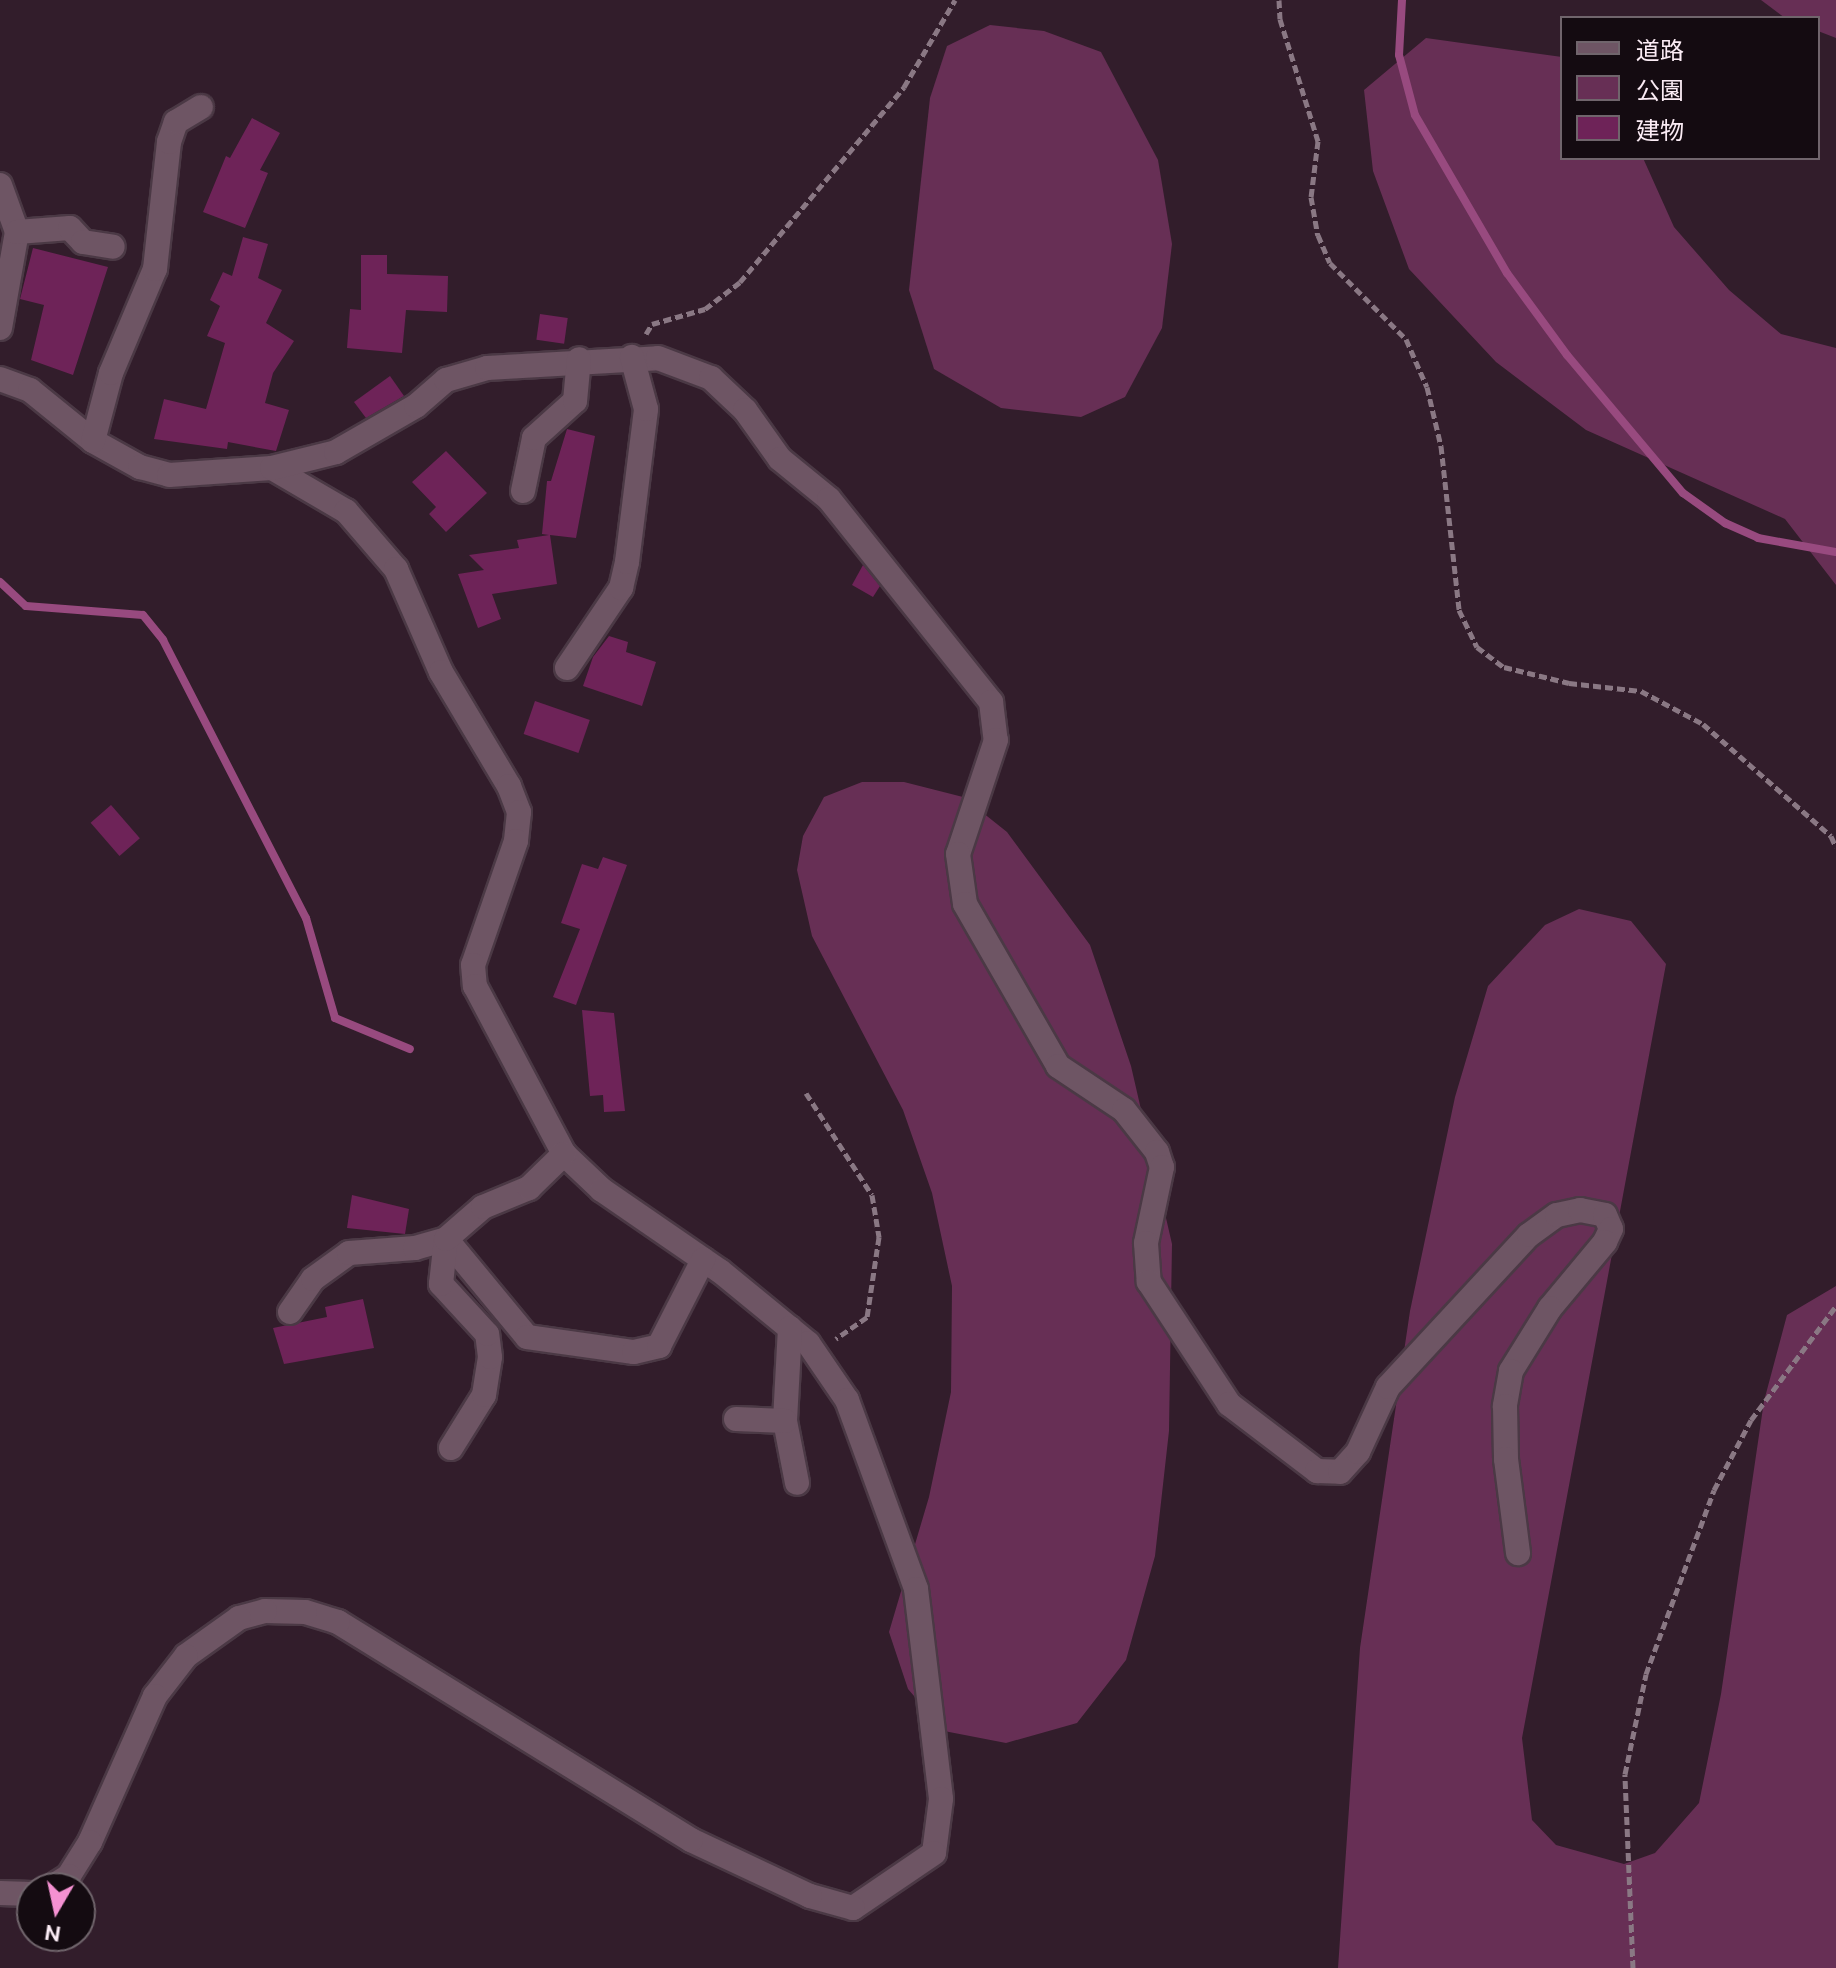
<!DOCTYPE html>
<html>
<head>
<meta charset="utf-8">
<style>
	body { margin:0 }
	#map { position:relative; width:1836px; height:1968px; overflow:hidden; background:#321d2b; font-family:Ubuntu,"Noto Sans JP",sans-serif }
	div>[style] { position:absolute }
	.green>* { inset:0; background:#672f55 }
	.stream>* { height:8px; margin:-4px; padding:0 4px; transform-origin:4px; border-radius:4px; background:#984a7f }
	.building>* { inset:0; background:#6e2358; transform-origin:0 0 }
	.path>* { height:5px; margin-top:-2.5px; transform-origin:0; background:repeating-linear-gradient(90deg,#8a7884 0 8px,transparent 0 12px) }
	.roads { filter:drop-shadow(2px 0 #4b3945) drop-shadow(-2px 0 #4b3945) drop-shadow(0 2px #4b3945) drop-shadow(0 -2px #4b3945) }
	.minor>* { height:24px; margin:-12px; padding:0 12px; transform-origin:12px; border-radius:12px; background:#6e5564 }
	span { translate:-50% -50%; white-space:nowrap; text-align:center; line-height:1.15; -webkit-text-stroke:8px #140b11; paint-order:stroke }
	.legend { position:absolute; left:1560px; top:16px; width:260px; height:144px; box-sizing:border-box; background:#140b11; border:2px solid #70656c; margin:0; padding:10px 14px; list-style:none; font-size:24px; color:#fbecf5 }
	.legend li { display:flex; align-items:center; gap:16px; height:40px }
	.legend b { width:40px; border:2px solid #70656c }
	.north { position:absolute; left:16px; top:1872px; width:80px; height:80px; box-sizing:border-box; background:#140b11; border:2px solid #70656c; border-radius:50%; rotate:189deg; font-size:22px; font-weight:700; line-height:32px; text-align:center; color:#fbecf5 }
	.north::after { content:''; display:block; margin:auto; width:28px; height:36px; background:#f591d2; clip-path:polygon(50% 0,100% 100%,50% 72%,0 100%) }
</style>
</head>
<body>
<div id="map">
	<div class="green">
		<div style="clip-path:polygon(1761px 0,1836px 0,1836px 38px,1818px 31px,1818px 18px,1785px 18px)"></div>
		<div style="clip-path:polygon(990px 25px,1044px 31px,1101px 52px,1158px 160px,1172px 244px,1162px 328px,1125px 397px,1081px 417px,1001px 408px,934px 369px,909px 290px,930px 98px,947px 46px)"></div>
		<div style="clip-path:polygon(1426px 38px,1562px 57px,1562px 158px,1643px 158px,1674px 227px,1729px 290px,1781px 334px,1836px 348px,1836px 585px,1785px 519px,1586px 430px,1496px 362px,1409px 269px,1373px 171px,1364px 90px)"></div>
		<div style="clip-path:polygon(862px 782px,904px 782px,963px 797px,1007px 832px,1090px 945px,1131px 1066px,1172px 1244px,1169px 1431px,1155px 1556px,1126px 1660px,1077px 1723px,1006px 1743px,944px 1731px,908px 1689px,889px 1632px,929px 1497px,951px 1392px,952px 1286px,932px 1193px,903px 1110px,812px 936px,797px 870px,803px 836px,824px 797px)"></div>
		<div style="clip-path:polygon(1579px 909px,1631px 921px,1666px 964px,1522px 1738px,1532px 1820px,1556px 1845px,1624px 1864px,1655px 1853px,1699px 1803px,1721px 1694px,1764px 1401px,1787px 1315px,1836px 1286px,1836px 1968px,1338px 1968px,1360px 1648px,1410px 1311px,1455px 1097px,1488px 986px,1545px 925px)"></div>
	</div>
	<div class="stream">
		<div style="left:1402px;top:0;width:55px;rotate:93.1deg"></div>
		<div style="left:1399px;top:55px;width:62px;rotate:75.1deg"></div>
		<div style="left:1415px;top:115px;width:183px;rotate:59.8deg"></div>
		<div style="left:1507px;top:273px;width:102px;rotate:53.8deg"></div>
		<div style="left:1567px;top:355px;width:180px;rotate:50deg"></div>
		<div style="left:1683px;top:493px;width:52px;rotate:35.5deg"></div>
		<div style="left:1725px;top:523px;width:36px;rotate:24deg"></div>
		<div style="left:1758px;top:538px;width:79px;rotate:10.2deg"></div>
		<div style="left:0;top:582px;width:35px;rotate:43deg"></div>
		<div style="left:26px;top:606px;width:117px;rotate:4.4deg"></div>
		<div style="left:143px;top:615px;width:32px;rotate:51deg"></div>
		<div style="left:163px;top:640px;width:313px;rotate:62.8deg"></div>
		<div style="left:306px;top:918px;width:104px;rotate:73.8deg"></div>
		<div style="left:335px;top:1018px;width:81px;rotate:22.5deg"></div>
	</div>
	<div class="building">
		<div style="clip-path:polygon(252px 118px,280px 133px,260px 170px,268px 173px,245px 228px,203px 212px,226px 156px,230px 158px)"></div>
		<div style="clip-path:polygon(243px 237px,268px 244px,258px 278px,282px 290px,266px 323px,294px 341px,273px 373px,265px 403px,289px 410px,276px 451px,228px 442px,227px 449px,154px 439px,164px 399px,206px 409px,225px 343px,207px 336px,220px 306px,210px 300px,223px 272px,232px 276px)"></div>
		<div style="clip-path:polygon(33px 248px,108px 267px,73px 375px,31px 360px,44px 305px,20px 299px)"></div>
		<div style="clip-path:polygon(361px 255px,387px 255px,387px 274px,448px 276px,447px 312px,406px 310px,402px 353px,347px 348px,350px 309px,361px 310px)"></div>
		<div style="left:540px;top:314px;width:28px;height:26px;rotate:8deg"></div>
		<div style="clip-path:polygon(390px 376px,404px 396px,366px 418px,354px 402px)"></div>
		<div style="clip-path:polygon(567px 429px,595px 436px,576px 538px,550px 535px,557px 584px,492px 594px,501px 619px,478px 628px,458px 574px,484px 570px,469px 555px,519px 548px,517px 540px,549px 535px,542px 534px,547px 481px,551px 481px)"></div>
		<div style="clip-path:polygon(446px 451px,487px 493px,446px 532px,429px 514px,436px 507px,412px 482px)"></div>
		<div style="clip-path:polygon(863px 565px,880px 586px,873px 597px,852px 585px)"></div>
		<div style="clip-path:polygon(609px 636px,628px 642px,626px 652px,656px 662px,642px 706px,583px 686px,593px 657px)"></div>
		<div style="left:535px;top:701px;width:58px;height:35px;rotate:19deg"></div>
		<div style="left:111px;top:805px;width:44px;height:27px;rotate:49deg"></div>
		<div style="clip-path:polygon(603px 857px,627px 865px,576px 1005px,553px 997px,580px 929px,561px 923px,582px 864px,598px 869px)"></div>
		<div style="clip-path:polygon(582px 1010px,614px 1013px,625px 1111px,604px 1112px,603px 1095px,590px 1096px)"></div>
		<div style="clip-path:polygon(352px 1195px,409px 1209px,405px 1234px,347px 1228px)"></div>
		<div style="clip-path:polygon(363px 1299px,374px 1348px,284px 1364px,273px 1328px,327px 1317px,325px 1307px)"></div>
	</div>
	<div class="path">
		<div style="left:1279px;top:0;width:19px;rotate:87deg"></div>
		<div style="left:1280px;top:19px;width:128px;rotate:72.7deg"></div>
		<div style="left:1318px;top:141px;width:56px;rotate:97.1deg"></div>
		<div style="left:1311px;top:197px;width:39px;rotate:80deg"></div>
		<div style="left:1318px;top:235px;width:30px;rotate:67deg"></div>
		<div style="left:1330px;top:263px;width:107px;rotate:45deg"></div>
		<div style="left:1406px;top:339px;width:52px;rotate:66.4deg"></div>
		<div style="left:1427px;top:387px;width:61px;rotate:76.7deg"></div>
		<div style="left:1441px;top:446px;width:165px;rotate:83.7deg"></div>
		<div style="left:1459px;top:610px;width:41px;rotate:64.1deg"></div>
		<div style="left:1477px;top:647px;width:34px;rotate:37deg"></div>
		<div style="left:1504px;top:667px;width:67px;rotate:13.8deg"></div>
		<div style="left:1569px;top:683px;width:72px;rotate:6.3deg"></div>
		<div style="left:1641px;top:691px;width:70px;rotate:28deg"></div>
		<div style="left:1703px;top:724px;width:170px;rotate:41.2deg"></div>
		<div style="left:1831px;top:836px;width:12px;rotate:66deg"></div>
		<div style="left:646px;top:334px;width:12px;rotate:-59deg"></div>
		<div style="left:652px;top:324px;width:55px;rotate:-15.8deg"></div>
		<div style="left:705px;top:309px;width:44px;rotate:-37.6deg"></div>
		<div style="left:740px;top:282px;width:255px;rotate:-49.9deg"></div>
		<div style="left:904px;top:87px;width:101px;rotate:-59.6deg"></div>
		<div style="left:806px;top:1093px;width:121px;rotate:57.1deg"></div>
		<div style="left:872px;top:1195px;width:43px;rotate:80.5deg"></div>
		<div style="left:879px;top:1237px;width:81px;rotate:98.5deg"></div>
		<div style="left:867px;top:1317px;width:38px;rotate:145deg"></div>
		<div style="left:1633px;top:1968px;width:194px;rotate:-92.4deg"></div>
		<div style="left:1625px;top:1774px;width:102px;rotate:-78.1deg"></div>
		<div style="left:1646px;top:1674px;width:196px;rotate:-69.7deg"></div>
		<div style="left:1714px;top:1490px;width:79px;rotate:-62.1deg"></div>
		<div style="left:1751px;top:1420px;width:142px;rotate:-53.3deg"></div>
	</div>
	<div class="roads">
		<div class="minor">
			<div style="left:0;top:185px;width:50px;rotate:70.1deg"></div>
			<div style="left:0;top:328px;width:97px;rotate:-80deg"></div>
			<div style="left:17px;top:232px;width:53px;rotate:-4.3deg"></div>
			<div style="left:70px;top:228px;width:19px;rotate:47deg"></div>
			<div style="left:83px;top:242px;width:30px;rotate:9deg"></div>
			<div style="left:0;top:379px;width:32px;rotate:20deg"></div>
			<div style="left:30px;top:390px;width:81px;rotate:39deg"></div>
			<div style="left:93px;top:441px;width:54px;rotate:29deg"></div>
			<div style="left:140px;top:467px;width:30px;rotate:15deg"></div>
			<div style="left:169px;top:475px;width:103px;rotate:-3.9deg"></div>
			<div style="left:272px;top:468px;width:86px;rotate:30.2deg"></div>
			<div style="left:346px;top:511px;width:77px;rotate:49.2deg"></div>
			<div style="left:396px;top:569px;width:112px;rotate:66.4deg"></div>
			<div style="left:441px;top:672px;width:133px;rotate:59.2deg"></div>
			<div style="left:509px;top:786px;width:28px;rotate:69deg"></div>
			<div style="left:519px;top:812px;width:29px;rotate:96deg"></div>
			<div style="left:516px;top:841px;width:131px;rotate:109.1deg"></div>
			<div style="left:473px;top:965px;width:21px;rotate:85deg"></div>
			<div style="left:475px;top:986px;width:190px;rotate:62.1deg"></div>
			<div style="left:564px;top:1154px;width:52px;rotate:43.5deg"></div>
			<div style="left:602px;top:1190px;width:143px;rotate:34.5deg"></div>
			<div style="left:720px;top:1271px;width:114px;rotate:39.3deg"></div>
			<div style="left:808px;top:1343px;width:69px;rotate:55.6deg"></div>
			<div style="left:847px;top:1400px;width:201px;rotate:69.9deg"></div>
			<div style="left:916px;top:1589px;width:211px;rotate:83.2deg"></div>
			<div style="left:941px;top:1799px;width:54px;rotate:97.4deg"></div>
			<div style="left:934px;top:1853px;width:98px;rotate:145.8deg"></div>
			<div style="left:853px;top:1908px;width:45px;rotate:-164.4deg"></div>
			<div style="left:810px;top:1896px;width:132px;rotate:-154.8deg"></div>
			<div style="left:691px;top:1840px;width:415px;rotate:-148.3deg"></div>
			<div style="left:338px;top:1622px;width:34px;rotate:-163deg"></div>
			<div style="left:305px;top:1612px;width:40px;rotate:-178.6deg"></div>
			<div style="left:265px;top:1611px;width:27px;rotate:165deg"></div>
			<div style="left:239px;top:1618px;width:65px;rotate:144.4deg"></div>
			<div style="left:186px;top:1656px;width:51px;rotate:127.8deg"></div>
			<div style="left:155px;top:1696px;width:160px;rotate:114deg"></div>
			<div style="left:90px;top:1842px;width:40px;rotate:122deg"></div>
			<div style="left:69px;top:1876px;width:22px;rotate:148deg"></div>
			<div style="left:93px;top:441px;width:70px;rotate:-75.2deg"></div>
			<div style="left:111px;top:373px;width:113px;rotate:-67.1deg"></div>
			<div style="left:155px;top:269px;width:128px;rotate:-83.7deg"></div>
			<div style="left:169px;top:142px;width:21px;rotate:-71deg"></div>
			<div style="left:176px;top:122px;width:29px;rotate:-31deg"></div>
			<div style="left:272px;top:468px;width:66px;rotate:-14deg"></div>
			<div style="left:336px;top:452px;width:92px;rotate:-29.9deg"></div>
			<div style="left:416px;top:406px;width:40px;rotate:-41deg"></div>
			<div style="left:446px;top:380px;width:43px;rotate:-16.3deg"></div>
			<div style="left:487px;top:368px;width:171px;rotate:-3.3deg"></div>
			<div style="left:658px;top:358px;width:57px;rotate:20.7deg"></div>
			<div style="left:711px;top:378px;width:47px;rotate:43.3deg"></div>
			<div style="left:745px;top:410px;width:60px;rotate:54.5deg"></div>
			<div style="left:780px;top:459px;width:63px;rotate:39.2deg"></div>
			<div style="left:829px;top:499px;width:260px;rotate:51.4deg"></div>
			<div style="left:991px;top:702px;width:38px;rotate:83deg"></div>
			<div style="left:996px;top:740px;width:120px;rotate:108.4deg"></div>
			<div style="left:958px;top:854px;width:50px;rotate:82deg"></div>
			<div style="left:965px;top:904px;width:187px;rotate:60.1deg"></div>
			<div style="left:1058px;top:1066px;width:79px;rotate:33.7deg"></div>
			<div style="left:1124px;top:1110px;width:53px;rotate:51.8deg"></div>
			<div style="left:1157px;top:1152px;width:16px;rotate:72deg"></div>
			<div style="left:1162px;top:1167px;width:78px;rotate:101.9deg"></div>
			<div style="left:1146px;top:1243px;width:39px;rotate:86deg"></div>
			<div style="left:1149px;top:1282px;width:146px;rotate:56.7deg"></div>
			<div style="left:1229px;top:1404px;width:111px;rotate:37.3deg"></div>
			<div style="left:1317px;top:1471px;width:23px;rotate:2deg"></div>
			<div style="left:1340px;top:1472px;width:27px;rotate:-48deg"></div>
			<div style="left:1358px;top:1452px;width:72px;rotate:-65.2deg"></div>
			<div style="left:1388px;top:1387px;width:207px;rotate:-47.2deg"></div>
			<div style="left:1529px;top:1235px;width:34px;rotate:-36deg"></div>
			<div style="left:1557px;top:1215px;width:24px;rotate:-12deg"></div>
			<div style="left:1580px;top:1210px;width:25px;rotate:11deg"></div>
			<div style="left:1605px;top:1215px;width:15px;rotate:67deg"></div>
			<div style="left:1611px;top:1229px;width:14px;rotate:115deg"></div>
			<div style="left:1605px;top:1242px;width:86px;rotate:129.8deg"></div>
			<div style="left:1550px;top:1308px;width:74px;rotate:121.8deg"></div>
			<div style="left:1511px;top:1371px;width:36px;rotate:100deg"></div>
			<div style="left:1505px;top:1406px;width:53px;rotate:88.9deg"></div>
			<div style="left:1506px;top:1459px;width:95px;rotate:82.7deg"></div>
			<div style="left:523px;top:491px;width:54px;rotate:-78.3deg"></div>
			<div style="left:534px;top:438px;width:55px;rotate:-42.1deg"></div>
			<div style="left:575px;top:401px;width:42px;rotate:-84.6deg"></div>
			<div style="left:567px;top:668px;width:97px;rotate:-56deg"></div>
			<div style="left:621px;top:588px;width:27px;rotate:-77deg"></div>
			<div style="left:627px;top:562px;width:154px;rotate:-82.9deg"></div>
			<div style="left:646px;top:409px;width:54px;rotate:-105.1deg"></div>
			<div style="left:290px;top:1312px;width:40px;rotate:-55.1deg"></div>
			<div style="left:313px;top:1279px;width:44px;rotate:-35.8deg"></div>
			<div style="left:349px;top:1253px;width:66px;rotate:-4.3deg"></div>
			<div style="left:415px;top:1248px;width:32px;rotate:-16deg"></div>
			<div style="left:446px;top:1239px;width:127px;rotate:50.4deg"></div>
			<div style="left:527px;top:1337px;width:108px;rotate:8deg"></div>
			<div style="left:634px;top:1352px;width:26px;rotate:-13deg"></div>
			<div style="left:659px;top:1346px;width:97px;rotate:-62.9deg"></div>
			<div style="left:790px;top:1328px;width:93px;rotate:93.1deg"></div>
			<div style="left:785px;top:1421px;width:63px;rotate:79deg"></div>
			<div style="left:736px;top:1419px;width:49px;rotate:2.3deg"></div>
			<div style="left:451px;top:1448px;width:62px;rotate:-58.1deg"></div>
			<div style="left:484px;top:1395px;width:38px;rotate:-81deg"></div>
			<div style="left:490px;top:1357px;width:23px;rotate:-97deg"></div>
			<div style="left:487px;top:1334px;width:68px;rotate:-132.6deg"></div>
			<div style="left:441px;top:1284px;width:45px;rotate:-83.7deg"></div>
			<div style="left:446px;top:1239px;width:49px;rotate:-40.9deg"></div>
			<div style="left:483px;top:1207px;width:50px;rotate:-22.4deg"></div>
			<div style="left:529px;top:1188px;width:49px;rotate:-44.2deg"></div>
			<div style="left:0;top:1893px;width:32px;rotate:2deg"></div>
		</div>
	</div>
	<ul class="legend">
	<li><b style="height:10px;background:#6e5564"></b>道路</li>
	<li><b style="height:22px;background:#672f55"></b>公園</li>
	<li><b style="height:22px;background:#6e2358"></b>建物</li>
	</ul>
	<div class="north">N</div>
</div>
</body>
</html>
